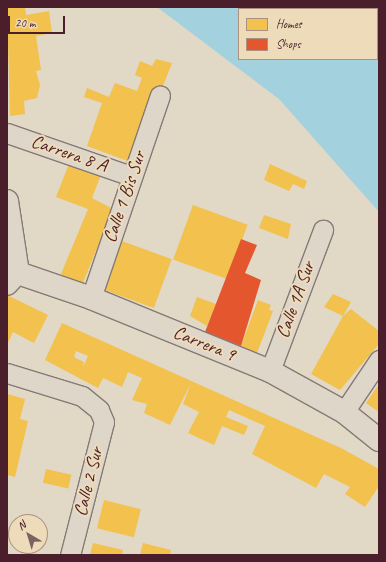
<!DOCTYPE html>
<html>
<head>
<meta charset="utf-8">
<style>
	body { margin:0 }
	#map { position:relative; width:386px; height:562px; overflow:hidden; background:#e1d8c5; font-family:Caveat,sans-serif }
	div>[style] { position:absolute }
	.water>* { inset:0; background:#a3d2de }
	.homes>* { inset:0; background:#f2c14e; transform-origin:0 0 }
	.shops>* { inset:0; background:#e4572e }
	.roads { filter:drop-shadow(1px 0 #867a74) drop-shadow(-1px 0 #867a74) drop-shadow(0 1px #867a74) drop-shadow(0 -1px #867a74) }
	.street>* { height:19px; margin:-9.5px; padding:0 9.5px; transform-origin:9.5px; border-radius:9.5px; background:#ddd6c9 }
	.secondary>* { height:22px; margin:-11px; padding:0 11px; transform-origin:11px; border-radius:11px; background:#ddd6c9 }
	span { translate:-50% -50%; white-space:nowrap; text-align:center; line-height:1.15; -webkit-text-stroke:4px #eddbb9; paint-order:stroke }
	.street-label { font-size:19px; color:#4a1f2b }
	.frame { position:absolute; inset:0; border:8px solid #4a1f2b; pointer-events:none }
	.legend { position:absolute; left:238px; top:8px; width:140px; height:52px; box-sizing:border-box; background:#eddbb9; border:1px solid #ac9080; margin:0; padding:5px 7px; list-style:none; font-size:12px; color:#4a1f2b }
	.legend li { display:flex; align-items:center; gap:8px; height:20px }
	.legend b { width:20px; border:1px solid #ac9080 }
	.north { position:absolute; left:8px; top:514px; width:40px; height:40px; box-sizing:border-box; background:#eddbb9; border:1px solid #ac9080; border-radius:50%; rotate:322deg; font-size:11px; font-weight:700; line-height:16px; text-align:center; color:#4a1f2b }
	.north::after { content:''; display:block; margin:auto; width:14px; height:18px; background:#7f6061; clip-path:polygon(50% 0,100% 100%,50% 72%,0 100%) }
	.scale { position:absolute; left:8px; top:16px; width:57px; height:18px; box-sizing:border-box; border:2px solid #4a1f2b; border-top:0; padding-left:5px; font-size:12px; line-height:14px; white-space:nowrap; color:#4a1f2b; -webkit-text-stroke:3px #eddbb9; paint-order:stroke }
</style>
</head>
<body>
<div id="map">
	<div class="water">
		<div style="clip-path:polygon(evenodd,157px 7px,379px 7px,379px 212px,279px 99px,157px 7px,239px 9px,377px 9px,377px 59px,239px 59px,239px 9px)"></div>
	</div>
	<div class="homes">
		<div style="clip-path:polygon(7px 7px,25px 7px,26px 15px,49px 11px,52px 33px,36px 36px,41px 70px,36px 71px,40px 85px,37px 98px,24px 101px,25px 114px,10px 116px)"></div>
		<div style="clip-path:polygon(156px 59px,172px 63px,133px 163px,87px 146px,102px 103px,84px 97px,87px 88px,109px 97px,115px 83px,137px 91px,142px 78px,135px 75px,140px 61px,152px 66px)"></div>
		<div style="clip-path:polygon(70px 161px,102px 172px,92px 198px,113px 209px,82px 285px,61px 274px,88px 209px,56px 197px)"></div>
		<div style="clip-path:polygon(270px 164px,307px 181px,304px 189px,293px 184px,289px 191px,264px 180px)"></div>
		<div style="left:193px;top:205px;width:58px;height:58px;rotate:20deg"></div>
		<div style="clip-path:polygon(264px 215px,291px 224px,288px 239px,259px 228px)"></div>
		<div style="left:119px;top:240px;width:56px;height:52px;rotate:20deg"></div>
		<div style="clip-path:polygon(333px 294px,351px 302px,343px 316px,351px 309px,379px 331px,379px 344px,340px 390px,311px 374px,343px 316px,324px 307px)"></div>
		<div style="clip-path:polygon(7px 295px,48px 315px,34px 343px,13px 332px,7px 345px)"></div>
		<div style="clip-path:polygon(197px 297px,216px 304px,207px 326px,190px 316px)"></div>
		<div style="clip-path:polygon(258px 300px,271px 305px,269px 310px,273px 311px,257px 353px,241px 346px)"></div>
		<div style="clip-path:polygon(evenodd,62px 323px,341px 448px,379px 469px,379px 486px,365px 507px,345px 494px,350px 487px,324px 474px,316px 488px,252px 454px,265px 426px,229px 410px,226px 417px,248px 426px,244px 435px,222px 426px,214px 445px,188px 433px,199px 412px,183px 404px,191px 383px,170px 425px,144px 413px,147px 404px,132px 400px,142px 378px,128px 372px,122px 387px,103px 378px,98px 388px,45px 360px,62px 323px,76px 351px,88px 356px,83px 367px,84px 362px,74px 357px,76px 351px)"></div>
		<div style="clip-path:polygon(379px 384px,379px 412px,366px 403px)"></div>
		<div style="clip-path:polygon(7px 394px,25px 399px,20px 419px,28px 421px,15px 477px,7px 475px)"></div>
		<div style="left:46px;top:469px;width:26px;height:14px;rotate:13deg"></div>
		<div style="left:104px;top:500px;width:38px;height:29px;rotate:14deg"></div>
		<div style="clip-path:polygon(93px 543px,123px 550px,122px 555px,90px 555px)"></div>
		<div style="clip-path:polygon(143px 543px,171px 550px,170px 555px,140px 555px)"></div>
	</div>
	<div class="shops">
		<div style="clip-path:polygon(241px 239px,257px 245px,245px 273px,261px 280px,241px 346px,205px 332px)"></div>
	</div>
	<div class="roads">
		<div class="street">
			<div style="left:7px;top:133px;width:131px;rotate:19.1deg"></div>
			<div style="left:7px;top:269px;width:12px;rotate:20deg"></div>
			<div style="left:18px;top:273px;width:16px;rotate:133deg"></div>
			<div style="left:91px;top:298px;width:214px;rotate:-71.2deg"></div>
			<div style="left:270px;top:371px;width:151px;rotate:-69.4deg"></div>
			<div style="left:7px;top:373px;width:78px;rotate:17deg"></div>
			<div style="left:82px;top:396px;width:22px;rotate:39deg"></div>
			<div style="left:99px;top:410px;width:13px;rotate:67deg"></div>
			<div style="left:104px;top:422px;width:137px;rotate:104.3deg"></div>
			<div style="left:344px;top:412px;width:63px;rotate:-56.1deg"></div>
		</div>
		<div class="secondary">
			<div style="left:7px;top:201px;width:73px;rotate:81.3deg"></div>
			<div style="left:18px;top:273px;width:77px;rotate:18.9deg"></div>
			<div style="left:91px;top:298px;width:193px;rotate:22.2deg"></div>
			<div style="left:270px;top:371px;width:85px;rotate:29deg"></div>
			<div style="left:344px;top:412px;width:45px;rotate:38.7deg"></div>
		</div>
	</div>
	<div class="street-label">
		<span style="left:69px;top:154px;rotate:19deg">Carrera 8 A</span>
		<span style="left:125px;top:197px;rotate:-71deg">Calle 1 Bis Sur</span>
		<span style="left:296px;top:300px;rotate:-70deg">Calle 1A Sur</span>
		<span style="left:204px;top:344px;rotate:22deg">Carrera 9</span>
		<span style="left:89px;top:482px;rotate:-76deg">Calle 2 Sur</span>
	</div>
	<div class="frame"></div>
	<ul class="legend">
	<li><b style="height:11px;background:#f2c14e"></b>Homes</li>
	<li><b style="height:11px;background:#e4572e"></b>Shops</li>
	</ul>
	<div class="north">N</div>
	<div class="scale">20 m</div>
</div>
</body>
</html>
